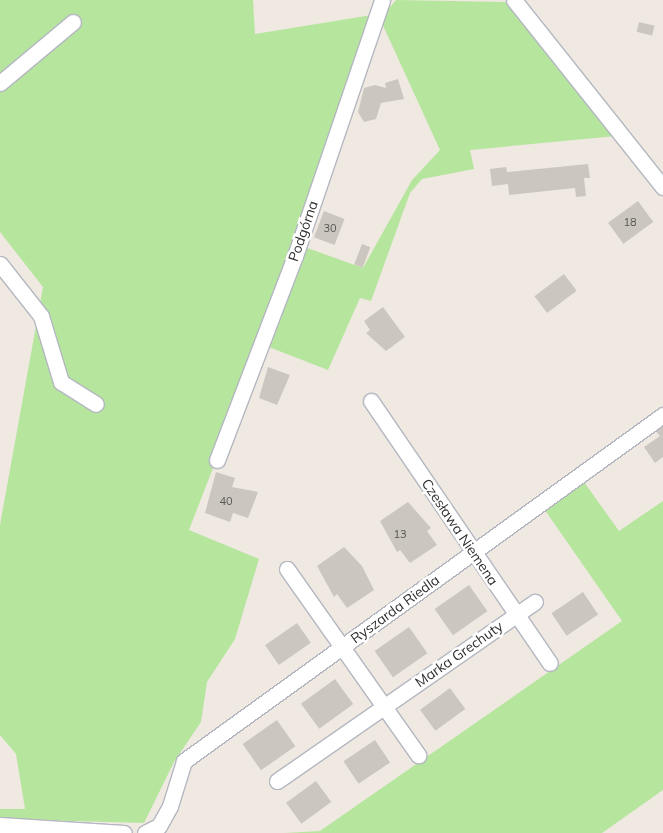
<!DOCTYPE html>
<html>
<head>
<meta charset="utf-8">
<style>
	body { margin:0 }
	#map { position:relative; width:663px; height:833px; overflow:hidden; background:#efe9e1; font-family:Mulish,sans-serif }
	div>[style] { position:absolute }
	.green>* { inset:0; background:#b6e59e }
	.building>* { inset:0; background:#cbc7bf; transform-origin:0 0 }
	.roads { filter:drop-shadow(1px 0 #b4b7c1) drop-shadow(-1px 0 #b4b7c1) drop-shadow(0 1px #b4b7c1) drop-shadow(0 -1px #b4b7c1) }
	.street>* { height:15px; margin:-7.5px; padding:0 7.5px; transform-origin:7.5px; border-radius:7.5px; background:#fff }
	span { translate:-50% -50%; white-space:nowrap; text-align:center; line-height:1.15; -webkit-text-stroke:5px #fff; paint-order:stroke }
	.number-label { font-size:11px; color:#555452 }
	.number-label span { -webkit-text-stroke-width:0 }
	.street-label { font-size:14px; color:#2e2e2e }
</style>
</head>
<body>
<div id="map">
	<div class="green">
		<div style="clip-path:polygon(0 0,253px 0,255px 34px,378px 14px,299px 245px,363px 268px,412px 180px,440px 150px,380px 19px,396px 0,505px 2px,616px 136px,470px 150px,474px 169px,422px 179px,410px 193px,371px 301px,360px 298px,328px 370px,261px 344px,189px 530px,259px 559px,235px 639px,207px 682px,201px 722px,174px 762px,144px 823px,0 819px,0 809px,25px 809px,16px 754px,0 735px,0 525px,43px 287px,0 232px)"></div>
		<div style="clip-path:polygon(579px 475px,619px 531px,663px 501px,663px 790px,602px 833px,285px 833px,320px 831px,622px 621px,540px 503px)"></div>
	</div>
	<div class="building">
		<div style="left:639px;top:22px;width:16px;height:10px;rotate:14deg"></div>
		<div style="clip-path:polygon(398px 79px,404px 99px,381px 103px,376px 119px,364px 122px,358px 112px,364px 88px,375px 85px,386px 88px,385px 83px)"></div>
		<div style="clip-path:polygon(588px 164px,590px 178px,584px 178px,586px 196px,576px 197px,575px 188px,509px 195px,508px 184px,492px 186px,490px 169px,506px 167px,507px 172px)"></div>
		<div style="left:638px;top:201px;width:26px;height:37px;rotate:54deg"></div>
		<div style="left:324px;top:211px;width:22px;height:28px;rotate:21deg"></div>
		<div style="left:362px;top:244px;width:9px;height:22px;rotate:21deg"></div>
		<div style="left:564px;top:274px;width:21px;height:37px;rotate:53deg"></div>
		<div style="clip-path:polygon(383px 307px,405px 337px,386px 351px,366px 333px,370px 330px,364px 321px)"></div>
		<div style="clip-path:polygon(268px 367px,290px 375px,277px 405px,259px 398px)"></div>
		<div style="clip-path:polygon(663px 423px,663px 457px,655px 463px,644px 447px,660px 436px,654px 429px)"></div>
		<div style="clip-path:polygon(216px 472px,235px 478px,232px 487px,258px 492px,248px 518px,233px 513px,230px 522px,205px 513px)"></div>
		<div style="clip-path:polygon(408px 502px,431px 528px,427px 531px,437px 545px,410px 563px,400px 550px,397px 552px,380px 521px)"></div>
		<div style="clip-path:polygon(344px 547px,362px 566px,374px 590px,347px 608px,337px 594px,334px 597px,317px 566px)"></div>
		<div style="left:469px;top:585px;width:32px;height:42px;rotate:55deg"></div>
		<div style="left:583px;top:592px;width:27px;height:38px;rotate:56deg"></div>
		<div style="left:297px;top:623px;width:24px;height:39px;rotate:55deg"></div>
		<div style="left:409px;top:627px;width:32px;height:42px;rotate:55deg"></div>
		<div style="left:335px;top:679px;width:31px;height:42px;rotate:54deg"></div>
		<div style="left:450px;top:688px;width:26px;height:37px;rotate:54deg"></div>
		<div style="left:277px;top:720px;width:32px;height:42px;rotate:55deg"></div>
		<div style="left:375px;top:740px;width:27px;height:38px;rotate:56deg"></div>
		<div style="left:316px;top:781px;width:26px;height:37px;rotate:54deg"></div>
	</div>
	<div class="roads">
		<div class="street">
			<div style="left:514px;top:0;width:239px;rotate:51.5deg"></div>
			<div style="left:0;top:83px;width:95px;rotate:-39.9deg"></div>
			<div style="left:0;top:264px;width:66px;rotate:51.7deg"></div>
			<div style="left:41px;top:316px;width:69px;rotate:73.1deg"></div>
			<div style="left:61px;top:382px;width:41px;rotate:32.2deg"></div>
			<div style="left:371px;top:401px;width:317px;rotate:55.7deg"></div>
			<div style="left:217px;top:460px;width:218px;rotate:-69.1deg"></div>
			<div style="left:295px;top:256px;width:270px;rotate:-71.2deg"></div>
			<div style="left:287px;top:569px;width:228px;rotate:54.8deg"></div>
			<div style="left:277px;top:781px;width:314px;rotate:-34.8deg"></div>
			<div style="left:0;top:825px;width:124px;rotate:3.7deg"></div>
			<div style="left:145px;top:833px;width:16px;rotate:-27deg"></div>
			<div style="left:159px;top:826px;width:23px;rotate:-61deg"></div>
			<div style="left:170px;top:806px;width:47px;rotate:-72.7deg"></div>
			<div style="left:184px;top:761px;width:591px;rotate:-35.84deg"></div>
		</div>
	</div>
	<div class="number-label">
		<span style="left:630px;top:222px">18</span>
		<span style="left:330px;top:228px">30</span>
		<span style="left:226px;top:501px">40</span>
		<span style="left:400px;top:534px">13</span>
	</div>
	<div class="street-label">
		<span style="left:303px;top:231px;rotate:-71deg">Podgórna</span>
		<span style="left:460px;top:532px;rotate:56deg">Czesława Niemena</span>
		<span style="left:395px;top:609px;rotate:-36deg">Ryszarda Riedla</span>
		<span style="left:459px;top:654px;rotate:-35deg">Marka Grechuty</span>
	</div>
</div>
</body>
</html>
